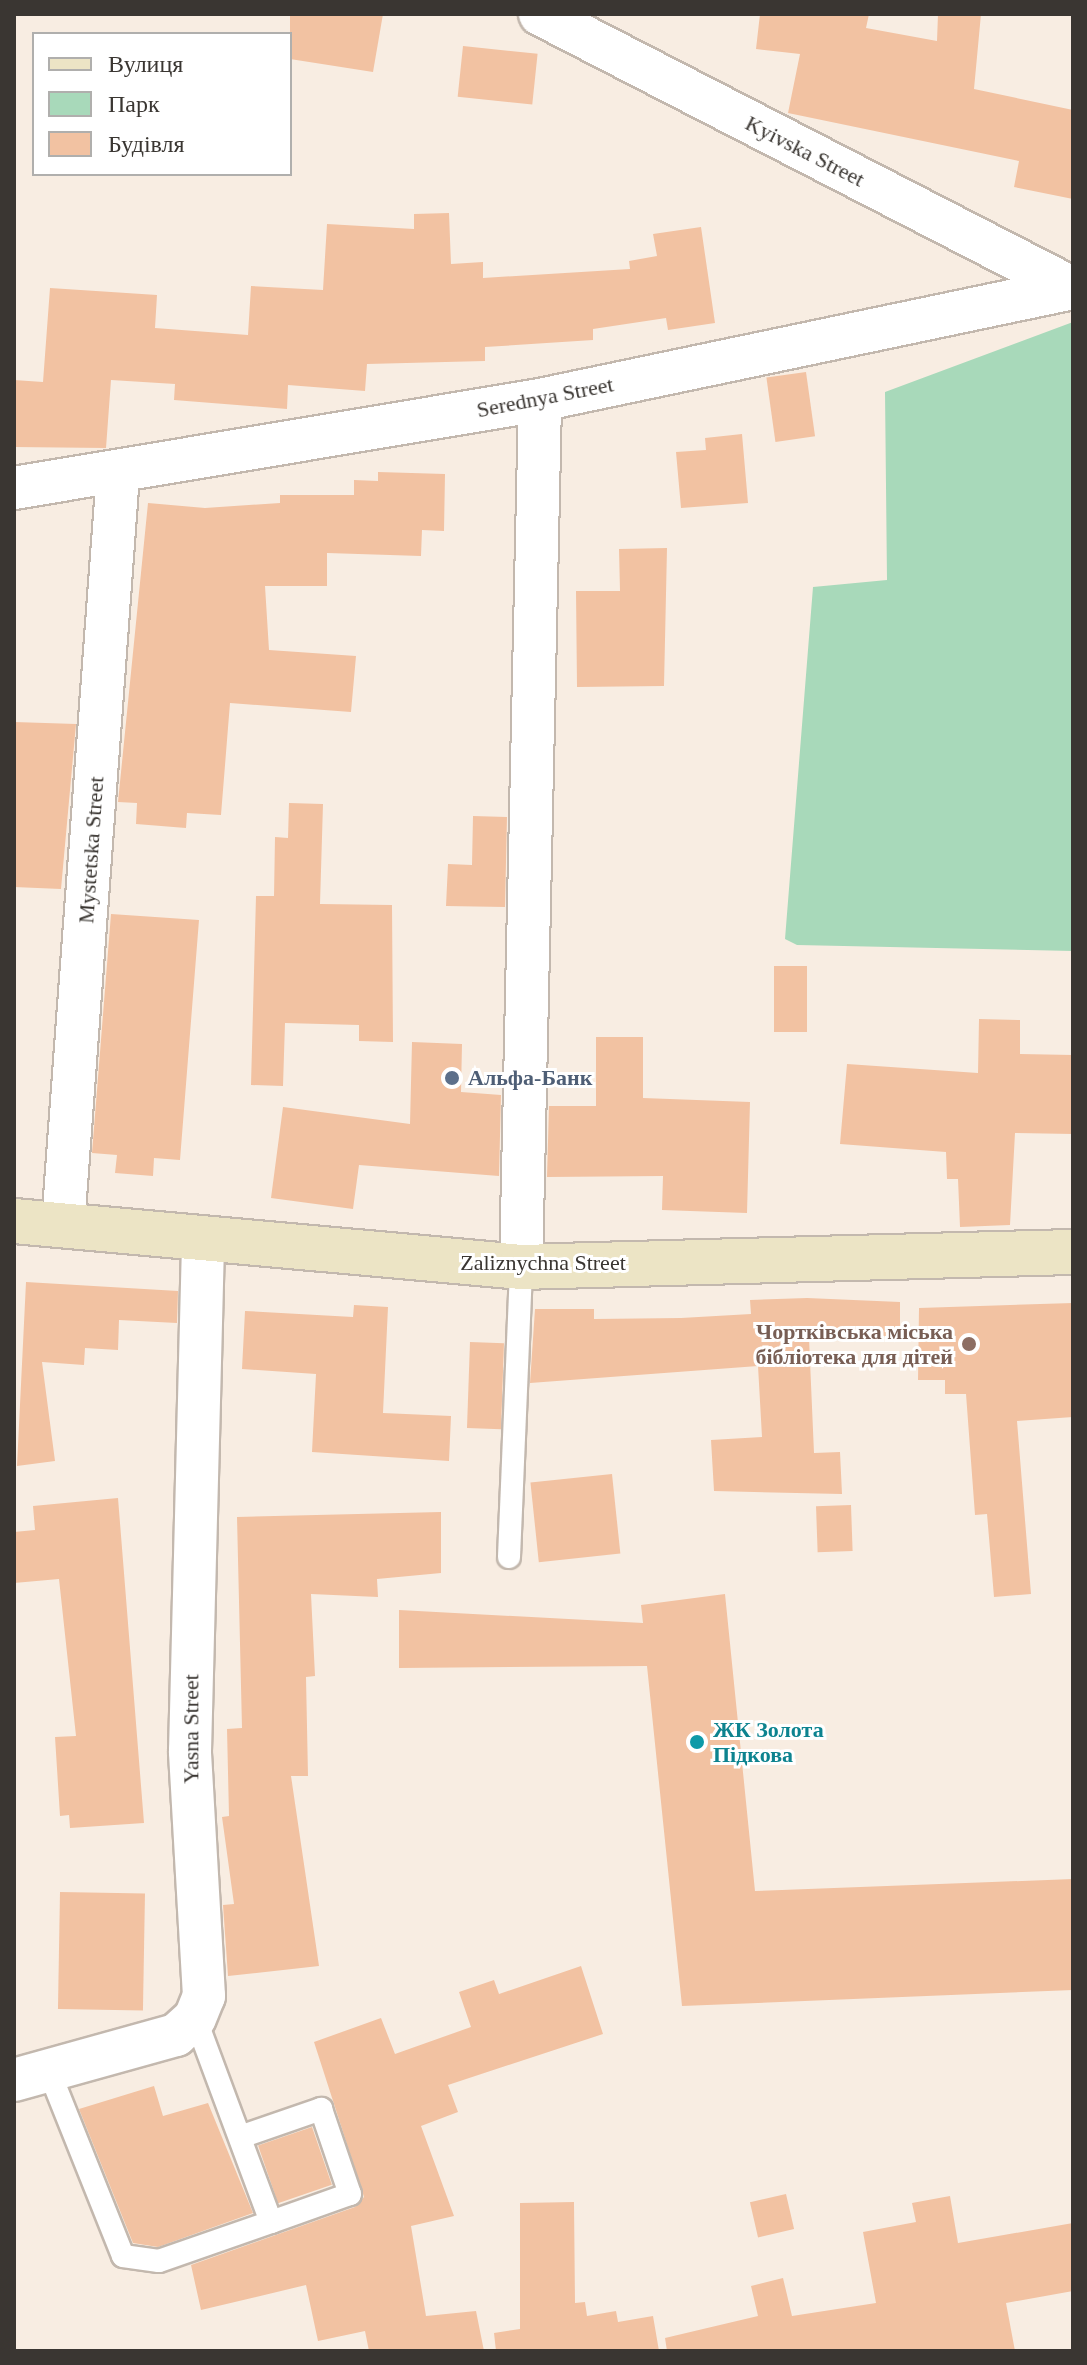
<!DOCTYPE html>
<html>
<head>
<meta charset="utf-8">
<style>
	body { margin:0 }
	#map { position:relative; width:1087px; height:2365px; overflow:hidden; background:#f8ede2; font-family:"Times New Roman",serif }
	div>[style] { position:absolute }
	.green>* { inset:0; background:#a8d9ba }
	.building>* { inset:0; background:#f2c2a2; transform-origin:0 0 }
	.roads { filter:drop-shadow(2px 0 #c3b8ae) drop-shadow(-2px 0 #c3b8ae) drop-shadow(0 2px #c3b8ae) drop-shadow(0 -2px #c3b8ae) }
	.lane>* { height:22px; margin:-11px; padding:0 11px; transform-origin:11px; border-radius:11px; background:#fff }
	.street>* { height:42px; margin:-21px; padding:0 21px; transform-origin:21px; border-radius:21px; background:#fff }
	.secondary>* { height:44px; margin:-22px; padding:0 22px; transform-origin:22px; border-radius:22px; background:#ece4c5 }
	.dots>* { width:22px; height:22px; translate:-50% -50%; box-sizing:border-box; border:4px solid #fff; border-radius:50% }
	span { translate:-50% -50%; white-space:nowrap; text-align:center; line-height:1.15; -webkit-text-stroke:6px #fff; paint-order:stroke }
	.street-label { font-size:22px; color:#3a3632 }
	.service-label { font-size:22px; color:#4e5e75; font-weight:700 }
	.left { translate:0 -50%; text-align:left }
	.education-label { font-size:22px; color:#785e54; font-weight:700 }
	.right { translate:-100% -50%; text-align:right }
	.culture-label { font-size:22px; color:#0d838f; font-weight:700 }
	.frame { position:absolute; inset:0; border:16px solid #3a3632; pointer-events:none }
	.legend { position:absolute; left:32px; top:32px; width:260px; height:144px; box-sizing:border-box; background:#fff; border:2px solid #b0afad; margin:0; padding:10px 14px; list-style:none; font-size:24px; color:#3a3632 }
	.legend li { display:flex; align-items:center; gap:16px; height:40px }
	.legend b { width:40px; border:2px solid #b0afad }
</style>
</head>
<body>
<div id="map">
	<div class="green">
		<div style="clip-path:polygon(1073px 322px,1073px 951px,797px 945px,785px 939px,813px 587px,887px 580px,885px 392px)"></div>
	</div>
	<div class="building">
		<div style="clip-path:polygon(290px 14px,383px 14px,373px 72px,290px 59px)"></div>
		<div style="clip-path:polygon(760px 14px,869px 14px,866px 28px,937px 41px,938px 14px,981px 14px,974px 89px,1073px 110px,1073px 199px,1014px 187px,1019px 161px,788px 113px,800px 54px,756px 49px)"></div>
		<div style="left:463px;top:46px;width:75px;height:51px;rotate:6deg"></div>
		<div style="clip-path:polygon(449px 213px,451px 264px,483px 262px,483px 278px,630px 269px,629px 261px,657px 256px,653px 234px,701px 227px,715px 323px,668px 330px,666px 318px,593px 329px,593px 340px,485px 347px,485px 361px,367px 364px,365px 391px,288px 385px,287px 409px,174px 400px,175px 384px,111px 380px,106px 448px,14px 447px,14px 380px,43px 382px,50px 288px,157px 295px,155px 328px,248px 335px,251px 286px,323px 290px,327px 224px,414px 229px,414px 214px)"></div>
		<div style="left:806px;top:372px;width:65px;height:40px;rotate:82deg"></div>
		<div style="clip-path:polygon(742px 434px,748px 503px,681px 508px,676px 452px,706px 450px,705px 438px)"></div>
		<div style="clip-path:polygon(378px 472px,445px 474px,444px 531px,422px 530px,421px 556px,327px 553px,327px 586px,265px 586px,269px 650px,356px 656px,351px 712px,230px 703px,221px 815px,187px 813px,186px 828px,136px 824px,137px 803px,118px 802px,148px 503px,205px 508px,280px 503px,280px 495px,354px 495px,354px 480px,378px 481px)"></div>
		<div style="clip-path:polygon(667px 548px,664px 686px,577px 687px,576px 591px,620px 591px,619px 549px)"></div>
		<div style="clip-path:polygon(14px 722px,76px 724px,61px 889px,14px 887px)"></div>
		<div style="clip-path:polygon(289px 803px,323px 804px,320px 904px,392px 905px,393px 1042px,359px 1041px,359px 1025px,285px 1023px,283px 1086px,251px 1085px,256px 896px,274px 896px,275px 837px,288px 838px)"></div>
		<div style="clip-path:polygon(473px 816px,507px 817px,505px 907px,446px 906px,448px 864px,472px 865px)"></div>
		<div style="clip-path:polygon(111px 914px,199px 920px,180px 1160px,154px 1158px,153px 1176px,115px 1173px,117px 1155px,92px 1153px)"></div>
		<div style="left:774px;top:966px;width:33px;height:66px"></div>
		<div style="clip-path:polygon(979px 1019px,1020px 1020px,1020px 1054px,1073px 1055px,1073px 1134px,1015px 1133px,1010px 1225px,960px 1227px,958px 1179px,947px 1179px,946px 1152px,840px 1144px,847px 1064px,978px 1073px)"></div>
		<div style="clip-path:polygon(596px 1037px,643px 1037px,643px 1098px,750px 1102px,747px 1213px,662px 1210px,663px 1176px,547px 1177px,549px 1106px,596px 1106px)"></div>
		<div style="clip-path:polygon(412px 1042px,462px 1044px,461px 1092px,501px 1095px,499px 1176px,359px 1165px,353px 1209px,271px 1198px,283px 1107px,410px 1124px)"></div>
		<div style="clip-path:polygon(26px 1282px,178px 1291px,177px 1323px,119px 1320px,118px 1350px,85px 1348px,84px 1365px,42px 1362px,55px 1461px,17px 1466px)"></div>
		<div style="clip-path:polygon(807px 1298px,900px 1302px,900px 1337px,809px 1338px,814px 1453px,840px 1452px,842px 1494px,714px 1491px,711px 1440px,762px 1437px,758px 1366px,530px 1383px,535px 1309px,594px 1309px,594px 1319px,681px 1318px,751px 1314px,750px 1300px)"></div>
		<div style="clip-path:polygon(1073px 1303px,1073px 1417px,1017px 1421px,1031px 1594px,994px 1597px,987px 1514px,975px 1515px,966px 1394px,945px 1394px,945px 1380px,918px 1380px,919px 1308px)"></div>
		<div style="clip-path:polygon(354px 1305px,388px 1307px,383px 1413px,451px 1416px,449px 1461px,312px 1452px,316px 1374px,242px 1369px,245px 1311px,353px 1317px)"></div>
		<div style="left:470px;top:1342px;width:34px;height:86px;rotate:2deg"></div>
		<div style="left:612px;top:1474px;width:80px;height:82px;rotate:84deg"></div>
		<div style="clip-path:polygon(118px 1498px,144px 1823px,70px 1828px,69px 1815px,60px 1816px,55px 1737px,76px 1736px,59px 1579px,14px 1583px,14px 1532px,35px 1530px,33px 1506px)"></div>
		<div style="left:851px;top:1505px;width:46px;height:35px;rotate:88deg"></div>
		<div style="clip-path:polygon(441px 1512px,441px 1573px,377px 1579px,378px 1597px,311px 1594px,315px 1676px,306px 1677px,308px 1776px,291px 1776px,319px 1966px,228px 1976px,223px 1905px,234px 1904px,222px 1817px,229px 1816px,227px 1729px,242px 1728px,237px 1517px)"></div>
		<div style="clip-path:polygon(725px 1594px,755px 1891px,1073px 1879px,1073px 1990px,682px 2006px,647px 1666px,399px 1668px,399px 1610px,643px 1623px,641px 1605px)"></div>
		<div style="left:60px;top:1892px;width:85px;height:117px;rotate:1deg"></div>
		<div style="clip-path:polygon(581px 1966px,603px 2034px,448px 2085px,458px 2112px,421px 2126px,454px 2216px,411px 2226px,426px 2316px,476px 2311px,484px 2351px,369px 2351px,365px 2331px,318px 2341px,306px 2285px,201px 2310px,191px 2265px,355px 2207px,364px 2197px,314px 2042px,381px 2018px,395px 2054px,471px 2027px,459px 1992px,494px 1980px,499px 1994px)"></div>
		<div style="clip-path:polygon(154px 2086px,163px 2116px,208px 2103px,253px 2213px,158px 2247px,133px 2243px,79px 2109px)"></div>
		<div style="left:312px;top:2127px;width:61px;height:57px;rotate:71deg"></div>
		<div style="left:786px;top:2194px;width:36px;height:37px;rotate:77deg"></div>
		<div style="clip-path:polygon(950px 2196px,958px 2243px,1073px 2223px,1073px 2291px,1006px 2303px,1015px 2351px,667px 2351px,665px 2338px,758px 2316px,751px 2286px,783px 2278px,792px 2316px,876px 2303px,863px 2232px,916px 2222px,912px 2203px)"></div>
		<div style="clip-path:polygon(574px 2202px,575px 2303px,585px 2302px,587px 2316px,616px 2311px,618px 2322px,653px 2316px,659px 2351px,496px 2351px,494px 2333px,520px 2329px,520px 2203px)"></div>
	</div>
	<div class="roads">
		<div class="lane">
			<div style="left:509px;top:1557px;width:290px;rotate:-87.6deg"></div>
			<div style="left:49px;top:2071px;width:199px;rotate:68.2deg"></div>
			<div style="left:123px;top:2256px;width:36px;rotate:8deg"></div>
			<div style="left:159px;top:2261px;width:119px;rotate:-19.2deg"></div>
			<div style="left:271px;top:2222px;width:218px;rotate:-110.4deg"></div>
			<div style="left:243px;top:2136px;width:83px;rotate:-19.1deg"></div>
			<div style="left:321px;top:2109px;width:90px;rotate:71.2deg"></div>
			<div style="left:350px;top:2194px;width:84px;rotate:160.5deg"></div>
		</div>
		<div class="street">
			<div style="left:540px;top:14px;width:596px;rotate:27.25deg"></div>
			<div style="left:14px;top:488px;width:533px;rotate:-9.5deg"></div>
			<div style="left:540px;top:400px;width:545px;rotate:-11.87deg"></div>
			<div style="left:63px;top:1225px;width:753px;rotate:-85.81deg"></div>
			<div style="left:521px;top:1267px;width:867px;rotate:-88.74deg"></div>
			<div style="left:14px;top:2080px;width:168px;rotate:-15.5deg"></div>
			<div style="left:176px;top:2035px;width:25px;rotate:-42deg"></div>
			<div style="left:195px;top:2018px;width:24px;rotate:-68deg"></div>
			<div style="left:204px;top:1996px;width:245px;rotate:-93.3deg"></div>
			<div style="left:190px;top:1751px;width:508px;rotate:-88.53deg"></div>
		</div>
		<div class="secondary">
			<div style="left:14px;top:1221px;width:509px;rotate:5.18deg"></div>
			<div style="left:521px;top:1267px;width:552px;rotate:-1.56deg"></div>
		</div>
	</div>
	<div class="dots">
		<div style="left:452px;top:1078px;background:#5c6f8a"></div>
		<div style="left:969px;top:1344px;background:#8d6e63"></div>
		<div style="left:697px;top:1742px;background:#0f9aa8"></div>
	</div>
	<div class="street-label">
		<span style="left:805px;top:151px;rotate:27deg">Kyivska Street</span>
		<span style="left:545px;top:397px;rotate:-11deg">Serednya Street</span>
		<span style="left:91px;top:850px;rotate:-86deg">Mystetska Street</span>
		<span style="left:543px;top:1263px">Zaliznychna Street</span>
		<span style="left:191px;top:1729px;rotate:-90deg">Yasna Street</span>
	</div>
	<div class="service-label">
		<span class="left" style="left:468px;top:1078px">Альфа-Банк</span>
	</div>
	<div class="education-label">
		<span class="right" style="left:953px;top:1344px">Чортківська міська<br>бібліотека для дітей</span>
	</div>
	<div class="culture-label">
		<span class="left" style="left:713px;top:1742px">ЖК Золота<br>Підкова</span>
	</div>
	<div class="frame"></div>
	<ul class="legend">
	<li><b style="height:10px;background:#ece4c5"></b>Вулиця</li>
	<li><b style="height:22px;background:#a8d9ba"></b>Парк</li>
	<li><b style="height:22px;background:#f2c2a2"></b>Будівля</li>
	</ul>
</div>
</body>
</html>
